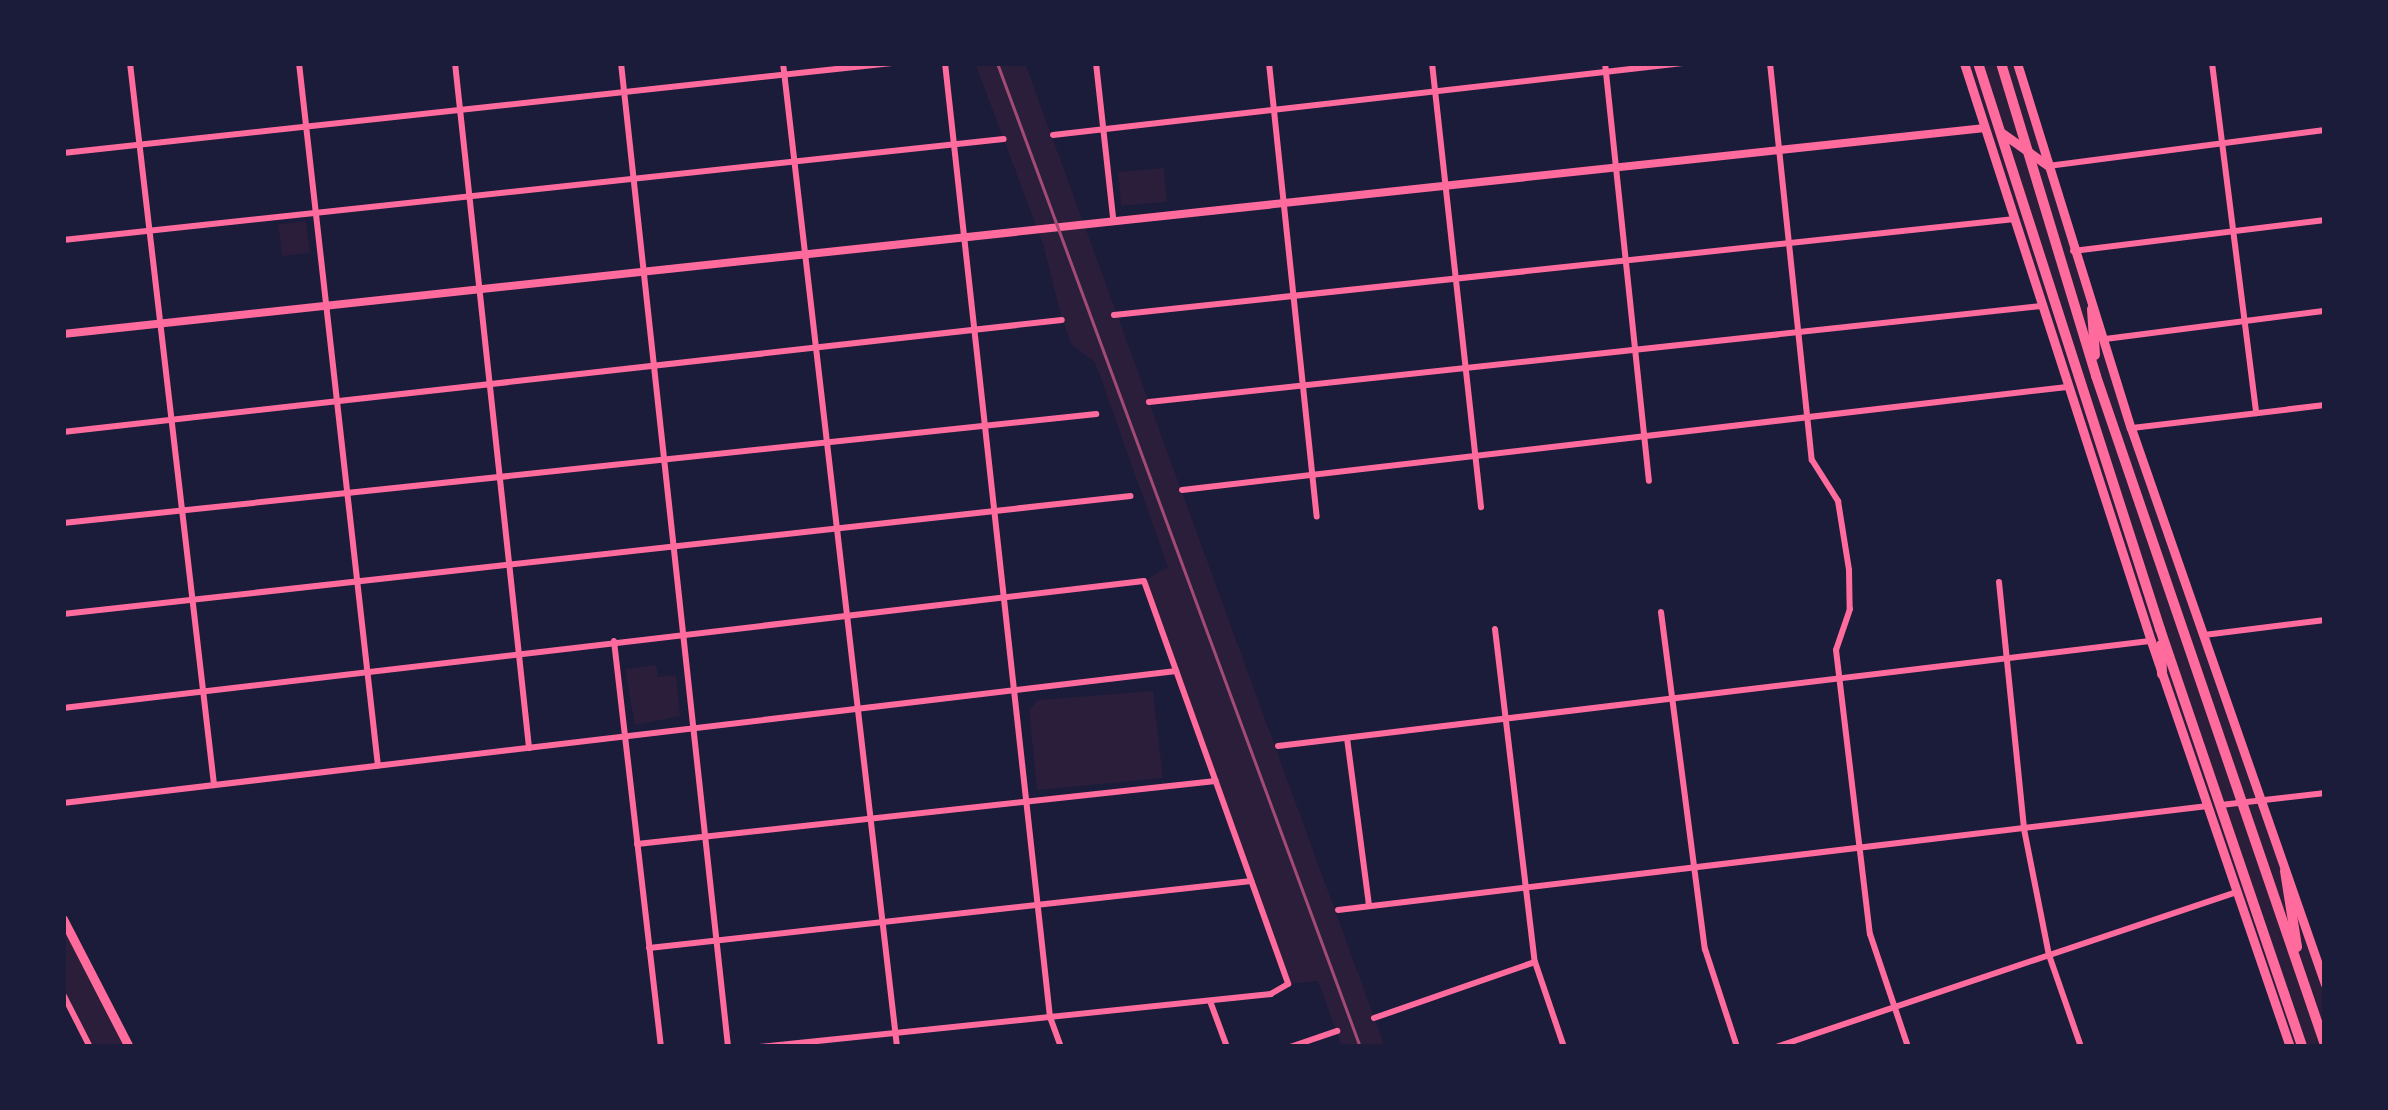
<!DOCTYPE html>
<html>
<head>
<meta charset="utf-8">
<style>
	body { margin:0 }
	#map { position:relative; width:2388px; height:1110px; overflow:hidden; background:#1b1b3a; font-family:Inter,sans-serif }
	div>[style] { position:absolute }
	.green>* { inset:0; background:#2a1e3b; transform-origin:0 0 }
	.minor>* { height:6px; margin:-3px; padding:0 3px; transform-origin:3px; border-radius:3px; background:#ff6b9d }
	.tertiary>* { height:8px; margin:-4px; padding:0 4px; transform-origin:4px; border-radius:4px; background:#ff6b9d }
	.secondary>* { height:9px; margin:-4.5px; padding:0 4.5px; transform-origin:4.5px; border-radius:4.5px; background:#ff6b9d }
	.primary>* { height:10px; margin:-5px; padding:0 5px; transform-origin:5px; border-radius:5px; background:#ff6b9d }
	.rail>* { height:3px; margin:-1.5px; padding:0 1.5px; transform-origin:1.5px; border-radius:1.5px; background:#a44b75 }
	span { translate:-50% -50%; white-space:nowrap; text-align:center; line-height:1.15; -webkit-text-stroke:12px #1b1b3a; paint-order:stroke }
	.frame { position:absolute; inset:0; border:66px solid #1b1b3a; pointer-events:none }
</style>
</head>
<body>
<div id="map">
	<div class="green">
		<div style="clip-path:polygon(975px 63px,1025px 63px,1385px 1047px,1342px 1047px,1318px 981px,1288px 984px,1144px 581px,1168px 567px,1095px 362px,1072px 345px,1062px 320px,1043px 244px)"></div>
		<div style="clip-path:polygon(1964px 63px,2017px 63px,2074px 251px,2325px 984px,2325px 1047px,2290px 1047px,2205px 806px)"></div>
		<div style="left:1164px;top:168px;width:34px;height:46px;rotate:85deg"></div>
		<div style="left:306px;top:221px;width:32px;height:28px;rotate:83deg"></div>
		<div style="clip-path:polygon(656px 665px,658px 677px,676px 675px,680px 716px,635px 725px,625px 669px)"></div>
		<div style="clip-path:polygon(1153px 691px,1163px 778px,1037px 790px,1029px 710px,1038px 700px)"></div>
		<div style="clip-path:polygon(63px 919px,129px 1047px,90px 1047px,63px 994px)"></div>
	</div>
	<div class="minor">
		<div style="left:130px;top:63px;width:727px;rotate:83.36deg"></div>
		<div style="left:299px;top:63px;width:707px;rotate:83.59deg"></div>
		<div style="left:455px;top:63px;width:689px;rotate:83.83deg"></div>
		<div style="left:621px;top:63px;width:990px;rotate:83.79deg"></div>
		<div style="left:783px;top:63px;width:991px;rotate:83.39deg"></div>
		<div style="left:945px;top:63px;width:960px;rotate:83.72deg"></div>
		<div style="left:1050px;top:1017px;width:32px;rotate:70deg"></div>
		<div style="left:1096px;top:63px;width:155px;rotate:83.7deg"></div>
		<div style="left:1269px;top:63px;width:456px;rotate:84deg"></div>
		<div style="left:1432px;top:63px;width:447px;rotate:83.7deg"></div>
		<div style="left:1605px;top:63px;width:420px;rotate:84deg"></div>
		<div style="left:1770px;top:63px;width:399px;rotate:84deg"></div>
		<div style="left:1812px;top:460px;width:49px;rotate:57.6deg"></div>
		<div style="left:1838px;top:501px;width:70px;rotate:80.9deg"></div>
		<div style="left:1849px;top:570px;width:39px;rotate:89deg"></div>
		<div style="left:1850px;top:609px;width:43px;rotate:108.9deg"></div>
		<div style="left:1836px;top:650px;width:286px;rotate:83.2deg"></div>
		<div style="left:1870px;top:934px;width:119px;rotate:71.4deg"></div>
		<div style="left:2212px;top:63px;width:353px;rotate:82.8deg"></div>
		<div style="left:1053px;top:135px;width:634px;rotate:-6.52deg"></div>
		<div style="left:63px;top:153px;width:834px;rotate:-6.2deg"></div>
		<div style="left:2048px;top:166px;width:279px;rotate:-7.4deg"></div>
		<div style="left:63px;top:240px;width:946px;rotate:-6.13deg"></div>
		<div style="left:2073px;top:251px;width:254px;rotate:-7deg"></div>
		<div style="left:1114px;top:315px;width:906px;rotate:-6.08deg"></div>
		<div style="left:2105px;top:339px;width:222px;rotate:-7.3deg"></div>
		<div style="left:1149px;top:402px;width:897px;rotate:-6.14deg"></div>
		<div style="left:2132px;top:428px;width:194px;rotate:-6.8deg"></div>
		<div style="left:63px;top:432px;width:1005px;rotate:-6.4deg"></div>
		<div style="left:1182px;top:490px;width:891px;rotate:-6.64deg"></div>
		<div style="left:63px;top:523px;width:1039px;rotate:-6.02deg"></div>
		<div style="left:1999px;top:582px;width:248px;rotate:84.2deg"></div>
		<div style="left:2024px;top:829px;width:128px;rotate:78.8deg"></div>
		<div style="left:2049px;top:955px;width:97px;rotate:70.8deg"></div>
		<div style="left:1661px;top:612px;width:340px;rotate:82.6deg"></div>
		<div style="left:1705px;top:949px;width:103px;rotate:71.9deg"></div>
		<div style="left:63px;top:614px;width:1074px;rotate:-6.31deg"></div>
		<div style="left:1495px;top:629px;width:335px;rotate:83.2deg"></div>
		<div style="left:1535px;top:962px;width:90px;rotate:71.2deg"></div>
		<div style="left:2204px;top:635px;width:122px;rotate:-7.1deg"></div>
		<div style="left:614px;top:641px;width:409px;rotate:83.4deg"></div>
		<div style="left:63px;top:708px;width:1088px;rotate:-6.7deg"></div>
		<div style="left:1144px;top:581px;width:428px;rotate:70.3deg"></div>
		<div style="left:1288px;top:984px;width:20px;rotate:150deg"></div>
		<div style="left:1271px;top:994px;width:515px;rotate:174.09deg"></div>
		<div style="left:1347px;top:738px;width:169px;rotate:82.5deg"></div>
		<div style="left:1278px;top:746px;width:878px;rotate:-6.87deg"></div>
		<div style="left:63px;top:803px;width:1121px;rotate:-6.76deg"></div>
		<div style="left:2221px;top:805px;width:105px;rotate:-6.6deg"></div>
		<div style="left:637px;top:844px;width:582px;rotate:-6.21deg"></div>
		<div style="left:1338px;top:910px;width:876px;rotate:-6.82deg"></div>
		<div style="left:649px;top:948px;width:606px;rotate:-6.35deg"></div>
		<div style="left:63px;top:994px;width:59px;rotate:63deg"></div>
		<div style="left:1210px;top:1001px;width:49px;rotate:69.7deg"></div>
		<div style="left:1374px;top:1018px;width:170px;rotate:-19.2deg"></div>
		<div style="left:1290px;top:1047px;width:50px;rotate:-18.8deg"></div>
		<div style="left:1776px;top:1047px;width:485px;rotate:-18.6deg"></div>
	</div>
	<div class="tertiary">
		<div style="left:63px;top:334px;width:1933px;rotate:-6.12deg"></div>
	</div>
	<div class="secondary">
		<div style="left:1964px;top:63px;width:607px;rotate:72.07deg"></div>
		<div style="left:2151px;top:641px;width:429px;rotate:71.1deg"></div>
		<div style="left:2017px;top:63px;width:382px;rotate:72.7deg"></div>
		<div style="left:2131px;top:428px;width:589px;rotate:70.77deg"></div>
		<div style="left:2002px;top:133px;width:55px;rotate:35.4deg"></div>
		<div style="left:63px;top:919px;width:144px;rotate:62.7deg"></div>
	</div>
	<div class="primary">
		<div style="left:1978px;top:63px;width:595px;rotate:72.17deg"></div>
		<div style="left:2160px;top:629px;width:441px;rotate:71.2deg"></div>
		<div style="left:2001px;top:63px;width:327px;rotate:73.1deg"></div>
		<div style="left:2096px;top:376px;width:707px;rotate:71.1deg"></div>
		<div style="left:2092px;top:309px;width:46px;rotate:86.3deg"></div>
		<div style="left:2161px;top:645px;width:29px;rotate:88deg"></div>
		<div style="left:2285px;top:871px;width:77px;rotate:81deg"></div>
	</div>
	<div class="rail">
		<div style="left:997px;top:63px;width:1049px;rotate:69.75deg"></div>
	</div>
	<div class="frame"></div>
</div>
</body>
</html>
